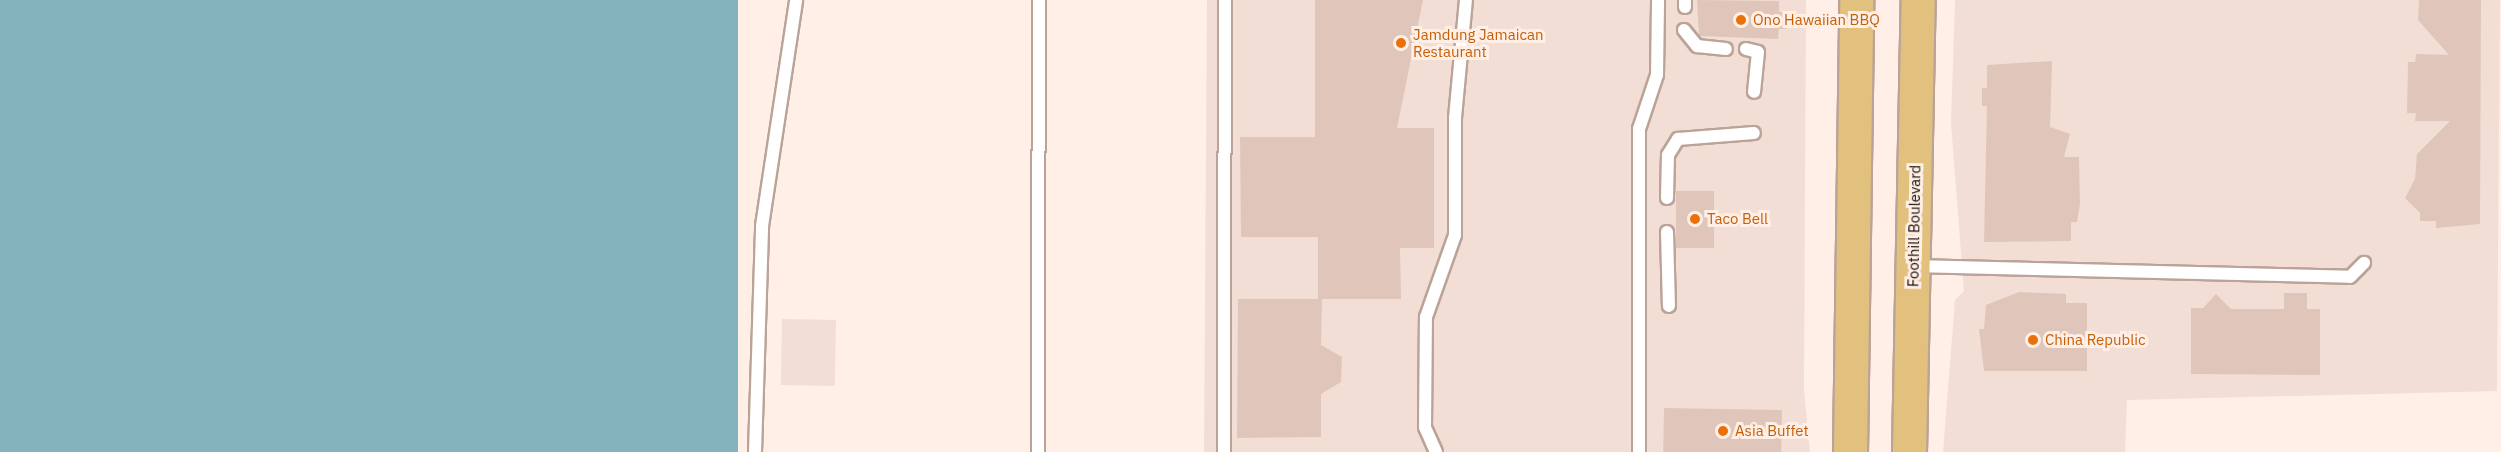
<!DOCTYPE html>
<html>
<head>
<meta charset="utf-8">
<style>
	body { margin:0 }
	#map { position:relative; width:2501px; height:452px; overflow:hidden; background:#ffefe7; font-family:"IBM Plex Sans",sans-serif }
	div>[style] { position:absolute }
	.built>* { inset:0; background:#f2ded5; transform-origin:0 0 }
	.water>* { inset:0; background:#84b2bd; transform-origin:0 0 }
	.building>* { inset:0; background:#e0c6ba; transform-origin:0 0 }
	.roads { filter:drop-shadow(2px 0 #bba397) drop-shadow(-2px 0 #bba397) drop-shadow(0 2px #bba397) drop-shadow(0 -2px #bba397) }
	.service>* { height:12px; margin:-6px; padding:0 6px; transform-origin:6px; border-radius:6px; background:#fff }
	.primary>* { height:33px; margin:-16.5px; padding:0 16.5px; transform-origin:16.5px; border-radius:16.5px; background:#e2c17e }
	.dots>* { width:16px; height:16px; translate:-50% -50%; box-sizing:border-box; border:3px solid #ffefe7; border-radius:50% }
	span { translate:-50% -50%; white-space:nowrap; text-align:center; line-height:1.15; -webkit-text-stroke:6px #ffefe7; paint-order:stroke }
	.food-label { font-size:15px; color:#c56008 }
	.left { translate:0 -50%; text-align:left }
	.street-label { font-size:15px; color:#170f0b }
</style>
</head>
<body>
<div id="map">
	<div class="built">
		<div style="clip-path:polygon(1207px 0,1806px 0,1804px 390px,1810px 452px,1204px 452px)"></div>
		<div style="clip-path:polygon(1955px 0,2500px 0,2497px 391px,2127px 400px,2125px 452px,1943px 452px,1955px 300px,1964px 291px,1951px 123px)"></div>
		<div style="left:782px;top:319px;width:54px;height:66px;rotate:1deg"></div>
	</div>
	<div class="water">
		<div style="left:0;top:0;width:738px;height:452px"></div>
	</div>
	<div class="building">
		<div style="clip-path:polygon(1315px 0,1423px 0,1397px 128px,1434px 128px,1434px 248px,1400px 248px,1401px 299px,1318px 299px,1318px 237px,1241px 237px,1240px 137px,1315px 137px)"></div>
		<div style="clip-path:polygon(1697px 0,1779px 1px,1779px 12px,1786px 12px,1786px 29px,1779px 29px,1778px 39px,1699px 36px)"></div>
		<div style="clip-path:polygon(2419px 0,2481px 0,2480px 224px,2436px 228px,2436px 221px,2420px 221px,2420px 213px,2405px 198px,2415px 179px,2417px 154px,2450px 121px,2415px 121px,2416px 113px,2407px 113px,2408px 62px,2415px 62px,2416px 54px,2449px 55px,2418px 20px)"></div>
		<div style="clip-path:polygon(2052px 61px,2050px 127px,2070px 134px,2064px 157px,2079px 157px,2080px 204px,2077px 222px,2071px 222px,2071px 241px,1984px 242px,1987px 106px,1982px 106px,1982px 88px,1987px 88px,1987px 65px)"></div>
		<div style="left:1676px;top:191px;width:38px;height:57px"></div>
		<div style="clip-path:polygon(2019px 292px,2066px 294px,2066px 303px,2087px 303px,2087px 371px,1984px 371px,1979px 329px,1984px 329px,1986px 305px)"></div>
		<div style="clip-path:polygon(2284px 293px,2307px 293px,2307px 309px,2320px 309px,2320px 375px,2191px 374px,2191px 308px,2203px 308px,2216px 294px,2231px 309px,2284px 309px)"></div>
		<div style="clip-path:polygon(1238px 299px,1322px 299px,1321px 345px,1342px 357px,1341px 382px,1321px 394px,1321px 437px,1237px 438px)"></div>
		<div style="left:1664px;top:408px;width:118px;height:44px;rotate:1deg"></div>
	</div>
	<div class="roads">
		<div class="service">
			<div style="left:1685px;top:0;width:7px;rotate:90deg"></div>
			<div style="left:1684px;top:30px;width:21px;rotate:51deg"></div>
			<div style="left:1697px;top:46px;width:29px;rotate:6deg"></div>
			<div style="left:1746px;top:49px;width:12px;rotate:14deg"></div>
			<div style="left:1758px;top:52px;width:40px;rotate:95.7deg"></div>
			<div style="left:1667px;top:198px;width:43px;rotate:-88.7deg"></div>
			<div style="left:1668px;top:155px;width:19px;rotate:-58deg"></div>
			<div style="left:1678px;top:139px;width:76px;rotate:-4.5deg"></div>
			<div style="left:1667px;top:232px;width:74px;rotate:88.5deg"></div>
			<div style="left:1913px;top:266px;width:437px;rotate:1.4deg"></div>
			<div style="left:2350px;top:277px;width:20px;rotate:-45deg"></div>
			<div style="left:755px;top:452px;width:226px;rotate:-88.2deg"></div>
			<div style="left:762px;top:226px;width:229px;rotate:-81.4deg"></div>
			<div style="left:1038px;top:452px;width:452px;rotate:-89.9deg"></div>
			<div style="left:1224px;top:452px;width:452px;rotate:-89.9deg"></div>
			<div style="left:1436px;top:452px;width:27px;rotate:-114deg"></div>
			<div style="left:1425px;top:427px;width:110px;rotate:-89.5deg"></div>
			<div style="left:1426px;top:317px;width:87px;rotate:-70.5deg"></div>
			<div style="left:1455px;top:235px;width:117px;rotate:-90deg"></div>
			<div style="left:1455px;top:118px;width:119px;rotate:-84.7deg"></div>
			<div style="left:1639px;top:452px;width:323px;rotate:-90deg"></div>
			<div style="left:1639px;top:129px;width:57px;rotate:-71.6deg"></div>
			<div style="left:1657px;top:75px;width:75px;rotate:-89.2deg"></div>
		</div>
		<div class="primary">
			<div style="left:1850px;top:452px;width:452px;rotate:-89.2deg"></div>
			<div style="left:1909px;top:452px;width:452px;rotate:-88.9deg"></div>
		</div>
	</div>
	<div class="dots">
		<div style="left:1741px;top:20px;background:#e8710a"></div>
		<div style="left:1401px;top:43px;background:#e8710a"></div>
		<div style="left:1695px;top:219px;background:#e8710a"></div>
		<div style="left:2033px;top:340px;background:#e8710a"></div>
		<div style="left:1723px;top:431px;background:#e8710a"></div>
	</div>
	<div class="food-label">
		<span class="left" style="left:1753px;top:20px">Ono Hawaiian BBQ</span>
		<span class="left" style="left:1413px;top:43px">Jamdung Jamaican<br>Restaurant</span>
		<span class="left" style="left:1707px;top:219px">Taco Bell</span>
		<span class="left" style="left:2045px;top:340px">China Republic</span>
		<span class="left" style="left:1735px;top:431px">Asia Buffet</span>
	</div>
	<div class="street-label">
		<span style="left:1914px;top:226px;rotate:-89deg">Foothill Boulevard</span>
	</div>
</div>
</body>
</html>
